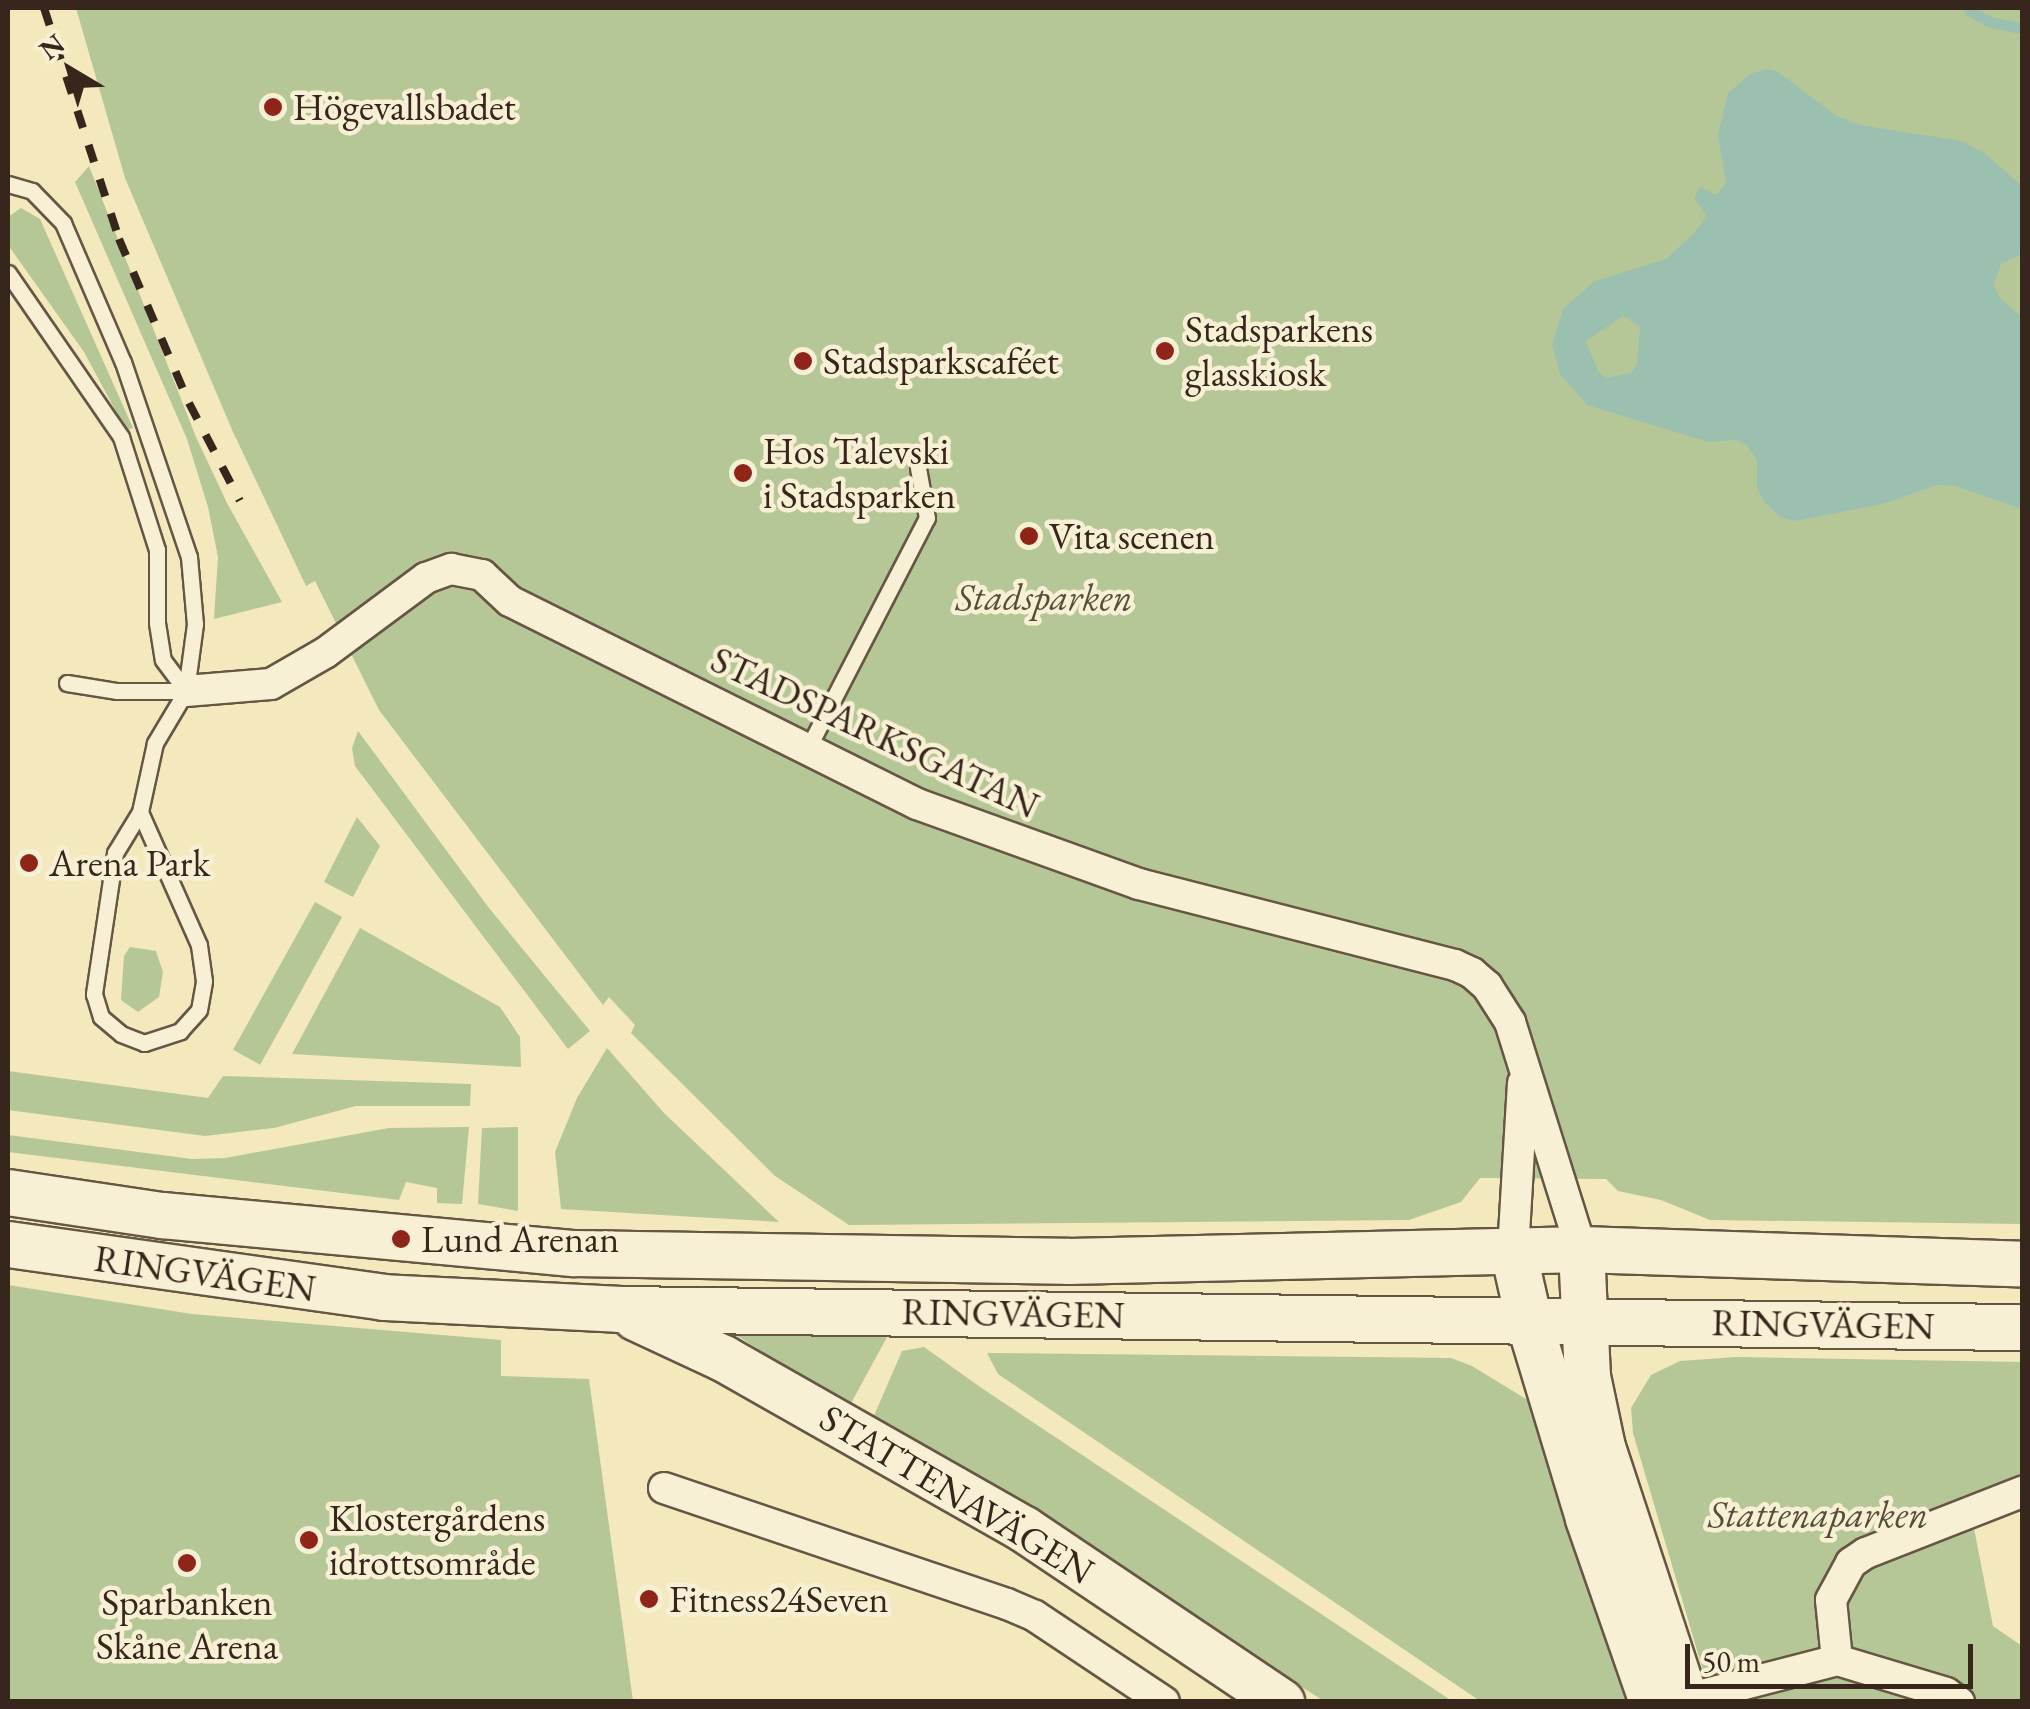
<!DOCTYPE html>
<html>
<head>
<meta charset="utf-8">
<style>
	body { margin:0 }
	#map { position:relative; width:2030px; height:1709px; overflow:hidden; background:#f4e8bd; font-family:"EB Garamond",serif }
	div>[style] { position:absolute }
	.green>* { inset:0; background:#b5c796; transform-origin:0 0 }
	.water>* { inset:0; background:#9cc0af }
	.stream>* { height:11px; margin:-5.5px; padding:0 5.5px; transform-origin:5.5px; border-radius:5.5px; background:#9cc0af }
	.roads { filter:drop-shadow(2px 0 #665644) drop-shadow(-2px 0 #665644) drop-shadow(0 2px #665644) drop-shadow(0 -2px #665644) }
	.lane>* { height:15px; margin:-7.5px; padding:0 7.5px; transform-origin:7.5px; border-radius:7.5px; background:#f8f0d4 }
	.street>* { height:30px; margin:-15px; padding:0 15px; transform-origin:15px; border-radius:15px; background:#f8f0d4 }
	.secondary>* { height:45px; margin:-22.5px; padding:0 22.5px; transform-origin:22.5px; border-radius:22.5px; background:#f8f0d4 }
	.rail>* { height:8px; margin-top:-4px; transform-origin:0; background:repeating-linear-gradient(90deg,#37261b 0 18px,transparent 0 36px) }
	.dots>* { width:28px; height:28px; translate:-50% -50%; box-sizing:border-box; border:5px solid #f8f0d4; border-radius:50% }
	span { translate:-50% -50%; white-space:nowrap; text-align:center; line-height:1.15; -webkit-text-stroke:9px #f8f0d4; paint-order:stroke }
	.poi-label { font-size:38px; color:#37261b }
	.left { translate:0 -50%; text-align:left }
	.park-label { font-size:38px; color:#564e3a; font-style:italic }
	.street-label { font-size:38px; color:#37261b }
	.frame { position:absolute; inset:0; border:10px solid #37261b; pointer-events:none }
	.north { position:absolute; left:20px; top:20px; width:100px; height:100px; -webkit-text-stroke:8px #f8f0d4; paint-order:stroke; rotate:322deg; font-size:28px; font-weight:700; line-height:40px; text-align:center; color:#37261b }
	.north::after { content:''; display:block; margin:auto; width:35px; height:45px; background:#37261b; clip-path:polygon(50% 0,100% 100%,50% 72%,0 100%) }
	.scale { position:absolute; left:1685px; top:1644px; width:288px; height:45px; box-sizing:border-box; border:5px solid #37261b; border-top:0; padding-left:12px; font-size:30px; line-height:35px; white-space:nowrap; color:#37261b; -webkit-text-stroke:8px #f8f0d4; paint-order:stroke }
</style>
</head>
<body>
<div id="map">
	<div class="green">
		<div style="clip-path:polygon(76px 8px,2022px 8px,2022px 1224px,1710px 1220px,1661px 1200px,1618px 1191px,1606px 1179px,1480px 1178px,1461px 1202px,1409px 1220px,849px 1225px,775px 1176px,631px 1033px,635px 1025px,609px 997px,603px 1005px,379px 710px,315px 581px,306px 586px,233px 432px,125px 178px)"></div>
		<div style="clip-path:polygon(89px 166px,196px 437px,227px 503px,282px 602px,214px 619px,218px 557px,208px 507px,187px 439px,75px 182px)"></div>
		<div style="clip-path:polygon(21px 208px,40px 219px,133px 428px,126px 430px,84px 352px,8px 245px,8px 217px)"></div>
		<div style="clip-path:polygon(358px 731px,489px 908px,590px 1031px,568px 1049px,355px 766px,352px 748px)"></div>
		<div style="clip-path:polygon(357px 817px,380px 846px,353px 897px,324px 882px)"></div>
		<div style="left:315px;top:902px;width:31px;height:169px;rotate:29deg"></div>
		<div style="clip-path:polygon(360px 928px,500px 1007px,520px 1037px,521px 1067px,292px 1054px)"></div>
		<div style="clip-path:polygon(130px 947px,156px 951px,163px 972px,159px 997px,138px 1012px,121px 1000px,124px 956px)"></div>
		<div style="clip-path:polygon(607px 1048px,664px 1113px,779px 1222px,561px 1209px,555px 1152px,577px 1098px)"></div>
		<div style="clip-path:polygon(8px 1071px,208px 1098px,223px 1076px,471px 1084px,470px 1106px,356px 1106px,274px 1128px,205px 1136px,8px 1110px)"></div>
		<div style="clip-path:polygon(469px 1127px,462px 1204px,437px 1203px,437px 1188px,406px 1182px,399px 1200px,8px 1152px,8px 1135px,192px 1159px,225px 1158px,389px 1128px)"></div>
		<div style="clip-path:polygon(518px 1127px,518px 1211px,478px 1204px,482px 1128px)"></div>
		<div style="clip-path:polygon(8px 1285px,192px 1314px,501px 1340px,501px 1376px,589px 1379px,633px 1701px,8px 1701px)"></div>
		<div style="clip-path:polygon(736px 1335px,887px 1337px,849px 1407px)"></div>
		<div style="clip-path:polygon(924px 1347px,983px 1389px,1452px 1701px,1324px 1701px,873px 1418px,902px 1351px)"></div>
		<div style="clip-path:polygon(987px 1353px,1451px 1358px,1472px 1366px,1539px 1407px,1642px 1701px,1480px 1701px,998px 1374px)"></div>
		<div style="clip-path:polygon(1736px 1357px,2022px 1362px,2022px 1492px,1971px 1513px,1993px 1626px,2022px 1646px,2022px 1701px,1712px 1701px,1633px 1433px,1631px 1408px,1651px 1375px,1680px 1361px)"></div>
	</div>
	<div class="water">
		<div style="clip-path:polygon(evenodd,1766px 69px,1777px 71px,1837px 116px,1860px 125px,1962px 141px,1987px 155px,2022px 186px,2022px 254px,2001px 264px,1994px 285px,2000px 298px,2022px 318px,2022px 509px,1956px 486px,1937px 485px,1883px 504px,1795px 521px,1781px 518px,1764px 502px,1757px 488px,1757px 460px,1746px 445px,1737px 440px,1708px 442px,1587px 405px,1560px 374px,1552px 345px,1563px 309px,1595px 281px,1666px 259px,1695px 232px,1706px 216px,1694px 198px,1700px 187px,1716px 195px,1726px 183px,1718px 135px,1728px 93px,1750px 74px,1766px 69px,1623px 316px,1640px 327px,1637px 365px,1631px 373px,1606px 378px,1598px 371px,1586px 341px,1623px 316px)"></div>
	</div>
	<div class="stream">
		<div style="left:1969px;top:10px;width:24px;rotate:30deg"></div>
		<div style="left:1990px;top:22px;width:33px;rotate:11deg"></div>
	</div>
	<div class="roads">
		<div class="lane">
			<div style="left:8px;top:184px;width:25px;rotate:16deg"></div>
			<div style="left:32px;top:191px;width:45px;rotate:45.9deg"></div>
			<div style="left:63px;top:223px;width:151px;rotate:66.7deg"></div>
			<div style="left:123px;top:362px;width:206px;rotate:71.3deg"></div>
			<div style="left:189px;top:557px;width:67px;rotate:84.9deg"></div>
			<div style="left:195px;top:624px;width:68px;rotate:97.7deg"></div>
			<div style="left:186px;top:691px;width:61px;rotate:120.8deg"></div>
			<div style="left:155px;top:743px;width:71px;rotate:102.3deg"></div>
			<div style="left:140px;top:812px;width:48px;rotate:121.4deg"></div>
			<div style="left:115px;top:853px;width:143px;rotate:98.5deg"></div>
			<div style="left:94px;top:994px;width:24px;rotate:73deg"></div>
			<div style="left:101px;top:1017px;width:26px;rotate:40deg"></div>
			<div style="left:121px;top:1034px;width:25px;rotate:21deg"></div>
			<div style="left:144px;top:1043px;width:38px;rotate:-18deg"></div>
			<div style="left:180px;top:1031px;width:28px;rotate:-48deg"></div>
			<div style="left:199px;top:1010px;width:29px;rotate:-80deg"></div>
			<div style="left:204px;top:981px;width:36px;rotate:-98deg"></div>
			<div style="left:199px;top:945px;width:145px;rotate:-113.9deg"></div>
			<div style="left:8px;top:273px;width:199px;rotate:55.4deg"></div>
			<div style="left:121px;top:437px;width:119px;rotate:72.3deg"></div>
			<div style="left:157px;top:550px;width:73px;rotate:90deg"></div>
			<div style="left:157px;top:623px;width:37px;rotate:81deg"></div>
			<div style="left:163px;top:660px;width:39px;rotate:53deg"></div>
			<div style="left:67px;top:683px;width:51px;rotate:9.1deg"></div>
			<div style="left:117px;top:691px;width:69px"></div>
			<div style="left:807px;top:750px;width:261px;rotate:-62.7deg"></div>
			<div style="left:927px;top:518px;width:51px;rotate:-100.2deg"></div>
		</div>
		<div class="street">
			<div style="left:186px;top:691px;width:85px;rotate:-4.7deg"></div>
			<div style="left:271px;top:684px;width:62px;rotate:-29.9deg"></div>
			<div style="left:325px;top:653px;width:126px;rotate:-36.6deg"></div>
			<div style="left:426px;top:578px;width:27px;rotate:-20deg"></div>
			<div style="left:451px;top:569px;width:32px;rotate:11deg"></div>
			<div style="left:482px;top:575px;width:38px;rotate:43deg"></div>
			<div style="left:510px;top:601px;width:455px;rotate:26.5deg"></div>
			<div style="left:917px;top:804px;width:236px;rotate:19.8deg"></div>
			<div style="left:1139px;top:884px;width:326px;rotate:14.4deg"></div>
			<div style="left:1455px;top:965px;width:19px;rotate:25deg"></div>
			<div style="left:1472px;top:973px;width:20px;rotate:41deg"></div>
			<div style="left:1487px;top:986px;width:43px;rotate:57.4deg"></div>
			<div style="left:1510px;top:1022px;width:238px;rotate:72.6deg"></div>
			<div style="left:1513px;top:1251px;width:168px;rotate:-86.6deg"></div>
			<div style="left:664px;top:1488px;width:362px;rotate:18.7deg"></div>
			<div style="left:1007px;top:1604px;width:30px;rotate:23deg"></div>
			<div style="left:1035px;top:1616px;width:155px;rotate:33.7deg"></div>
			<div style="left:1837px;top:1660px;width:60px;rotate:-95.7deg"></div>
			<div style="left:1831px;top:1600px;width:42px;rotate:-61.6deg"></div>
			<div style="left:1851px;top:1563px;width:18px;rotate:-34deg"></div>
			<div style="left:1866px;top:1553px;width:168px;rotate:-21.4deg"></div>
			<div style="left:1675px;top:1702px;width:167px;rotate:-14.5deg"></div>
			<div style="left:1837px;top:1660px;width:114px;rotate:16.8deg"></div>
			<div style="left:1946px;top:1693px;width:16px;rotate:35deg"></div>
		</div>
		<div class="secondary">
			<div style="left:8px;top:1192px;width:156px;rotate:8.5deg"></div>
			<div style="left:162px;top:1215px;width:414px;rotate:5.3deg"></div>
			<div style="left:574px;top:1253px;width:494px;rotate:0.9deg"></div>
			<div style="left:1068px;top:1261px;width:513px;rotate:-1.34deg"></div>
			<div style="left:1581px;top:1249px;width:441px;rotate:1.9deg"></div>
			<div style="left:8px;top:1244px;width:379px;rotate:8deg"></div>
			<div style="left:383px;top:1297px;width:236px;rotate:2.9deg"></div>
			<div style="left:619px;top:1309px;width:1403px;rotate:0.74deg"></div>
			<div style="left:1581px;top:1249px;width:127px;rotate:87.3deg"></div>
			<div style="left:1587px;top:1376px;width:73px;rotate:78.1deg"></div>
			<div style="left:1602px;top:1447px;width:268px;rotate:71.8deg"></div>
			<div style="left:1513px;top:1251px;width:73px;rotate:77.3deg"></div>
			<div style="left:1529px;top:1322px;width:205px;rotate:73.2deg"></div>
			<div style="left:1588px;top:1518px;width:195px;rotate:70.8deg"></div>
			<div style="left:635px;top:1317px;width:97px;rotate:25deg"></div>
			<div style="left:723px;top:1358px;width:346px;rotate:29.6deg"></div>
			<div style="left:1024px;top:1529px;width:310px;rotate:33.9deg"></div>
		</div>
	</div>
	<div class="rail">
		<div style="left:44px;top:8px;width:243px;rotate:72deg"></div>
		<div style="left:119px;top:239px;width:178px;rotate:66.9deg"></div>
		<div style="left:189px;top:403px;width:110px;rotate:62.5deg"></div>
	</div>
	<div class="dots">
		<div style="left:273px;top:107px;background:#8f2418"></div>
		<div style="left:1165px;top:351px;background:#8f2418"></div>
		<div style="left:803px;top:361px;background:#8f2418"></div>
		<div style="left:743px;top:473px;background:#8f2418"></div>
		<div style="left:1029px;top:536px;background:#8f2418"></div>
		<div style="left:29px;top:863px;background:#8f2418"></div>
		<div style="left:401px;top:1239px;background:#8f2418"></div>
		<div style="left:309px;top:1540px;background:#8f2418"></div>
		<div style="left:187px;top:1563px;background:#8f2418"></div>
		<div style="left:649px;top:1599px;background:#8f2418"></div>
	</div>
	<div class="poi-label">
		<span class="left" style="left:293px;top:107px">Högevallsbadet</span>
		<span class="left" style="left:1185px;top:351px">Stadsparkens<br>glasskiosk</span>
		<span class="left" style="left:823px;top:361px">Stadsparkscaféet</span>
		<span class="left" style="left:763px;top:473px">Hos Talevski<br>i Stadsparken</span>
		<span class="left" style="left:1049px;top:536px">Vita scenen</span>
		<span class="left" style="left:49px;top:863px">Arena Park</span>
		<span class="left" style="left:421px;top:1239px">Lund Arenan</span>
		<span class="left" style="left:329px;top:1540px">Klostergårdens<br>idrottsområde</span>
		<span class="left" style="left:669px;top:1599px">Fitness24Seven</span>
		<span style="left:187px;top:1624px">Sparbanken<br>Skåne Arena</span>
	</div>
	<div class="park-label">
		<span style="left:1044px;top:597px">Stadsparken</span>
		<span style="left:1818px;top:1514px">Stattenaparken</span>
	</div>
	<div class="street-label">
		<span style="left:875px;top:732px;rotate:25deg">STADSPARKSGATAN</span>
		<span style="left:205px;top:1273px;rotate:8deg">RINGVÄGEN</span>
		<span style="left:1013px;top:1313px;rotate:1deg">RINGVÄGEN</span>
		<span style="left:1823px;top:1324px;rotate:1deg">RINGVÄGEN</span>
		<span style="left:957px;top:1494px;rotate:31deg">STATTENAVÄGEN</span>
	</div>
	<div class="frame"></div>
	<div class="north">N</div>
	<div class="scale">50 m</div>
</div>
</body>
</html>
